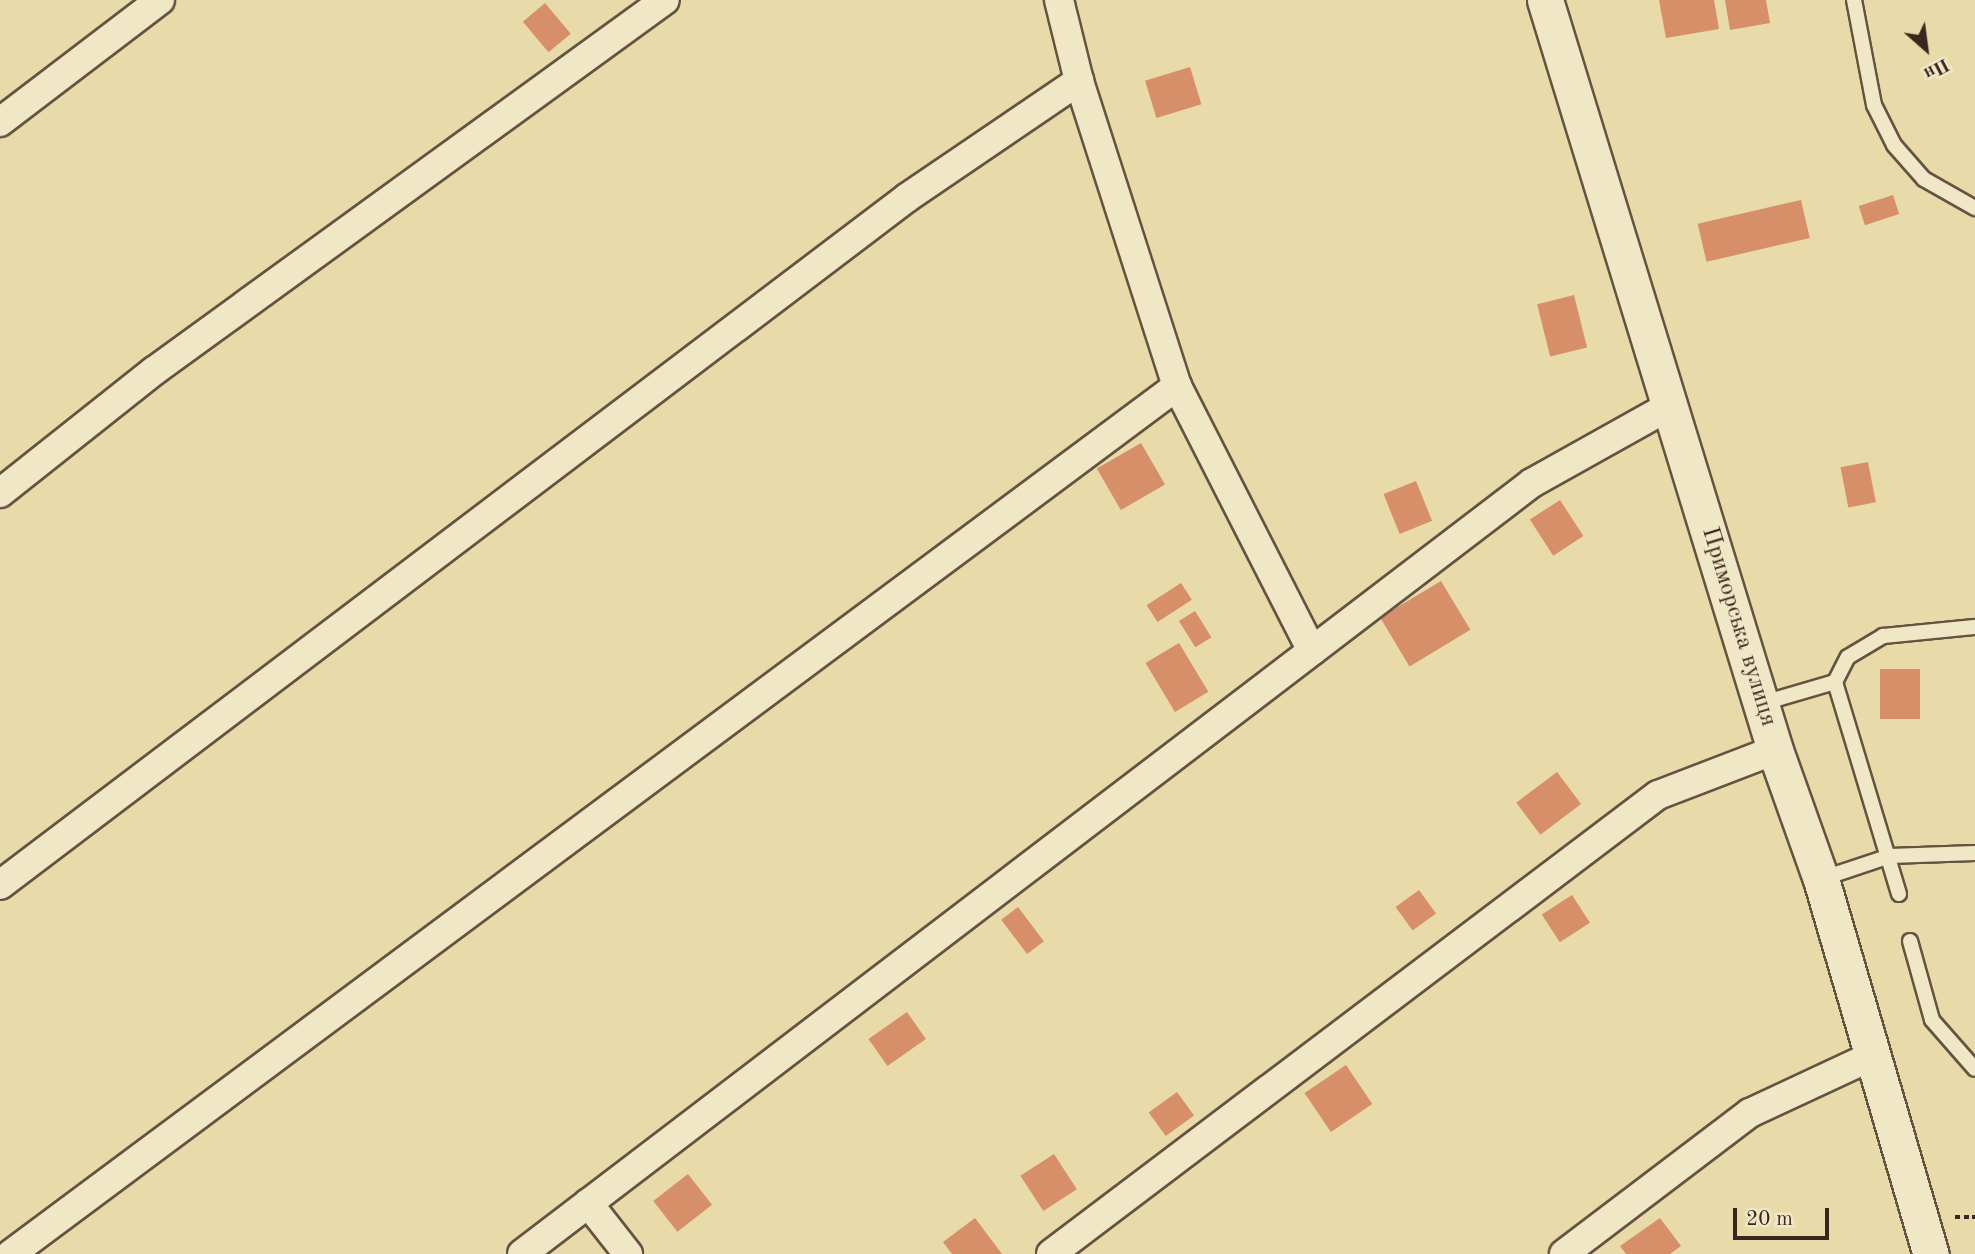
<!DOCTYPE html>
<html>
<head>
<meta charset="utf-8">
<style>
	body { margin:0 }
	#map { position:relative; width:1975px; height:1254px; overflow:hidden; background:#e8daa9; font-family:"Old Standard TT",serif }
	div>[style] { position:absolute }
	.building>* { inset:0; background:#d78f6a; transform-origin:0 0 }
	.path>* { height:4.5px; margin-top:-2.25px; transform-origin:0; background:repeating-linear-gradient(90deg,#39261e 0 5px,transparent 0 8.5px) }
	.roads { filter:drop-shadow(2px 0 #655341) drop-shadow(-2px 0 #655341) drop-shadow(0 2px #655341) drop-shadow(0 -2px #655341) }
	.service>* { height:14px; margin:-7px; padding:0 7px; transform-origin:7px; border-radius:7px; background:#f0e7c7 }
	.minor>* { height:28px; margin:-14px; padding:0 14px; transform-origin:14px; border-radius:14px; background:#f0e7c7 }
	.tertiary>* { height:35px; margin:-17.5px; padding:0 17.5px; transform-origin:17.5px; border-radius:17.5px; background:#f0e7c7 }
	span { translate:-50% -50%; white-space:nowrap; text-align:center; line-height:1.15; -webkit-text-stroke:5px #f0e7c7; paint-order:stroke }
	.street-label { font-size:24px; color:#39261e }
	.north { position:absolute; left:1891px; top:14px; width:70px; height:70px; -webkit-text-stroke:5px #f0e7c7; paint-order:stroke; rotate:152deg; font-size:19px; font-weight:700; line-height:28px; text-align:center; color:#39261e }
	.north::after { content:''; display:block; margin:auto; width:24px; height:32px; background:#39261e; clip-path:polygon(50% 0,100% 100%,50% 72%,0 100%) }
	.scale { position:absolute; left:1733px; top:1208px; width:96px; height:32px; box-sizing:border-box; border:4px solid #39261e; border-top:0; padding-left:9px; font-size:21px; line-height:24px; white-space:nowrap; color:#39261e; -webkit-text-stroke:5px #f0e7c7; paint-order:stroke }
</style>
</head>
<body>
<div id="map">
	<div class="building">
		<div style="clip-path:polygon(1659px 0,1714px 0,1719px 29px,1666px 38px)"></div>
		<div style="clip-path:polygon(1725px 0,1766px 0,1770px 23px,1730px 30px)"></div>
		<div style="left:545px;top:3px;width:40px;height:29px;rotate:50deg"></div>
		<div style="left:1190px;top:67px;width:39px;height:47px;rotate:73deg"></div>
		<div style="left:1893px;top:195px;width:20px;height:36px;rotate:72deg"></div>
		<div style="left:1801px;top:200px;width:39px;height:106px;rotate:77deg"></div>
		<div style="left:1574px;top:295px;width:54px;height:38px;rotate:76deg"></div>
		<div style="left:1141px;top:443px;width:48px;height:51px;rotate:60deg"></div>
		<div style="left:1868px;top:462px;width:41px;height:28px;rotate:79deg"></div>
		<div style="left:1416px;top:481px;width:43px;height:35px;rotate:68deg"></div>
		<div style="left:1560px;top:500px;width:43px;height:36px;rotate:57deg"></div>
		<div style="left:1441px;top:581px;width:57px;height:71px;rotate:59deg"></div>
		<div style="left:1181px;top:583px;width:20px;height:41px;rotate:57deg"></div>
		<div style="left:1195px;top:611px;width:31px;height:19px;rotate:58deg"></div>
		<div style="left:1179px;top:643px;width:57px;height:39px;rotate:59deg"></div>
		<div style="left:1880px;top:669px;width:40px;height:50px"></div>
		<div style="left:1557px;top:772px;width:40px;height:51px;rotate:53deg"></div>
		<div style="left:1419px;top:890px;width:29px;height:29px;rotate:54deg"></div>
		<div style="left:1572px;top:895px;width:33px;height:36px;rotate:57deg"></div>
		<div style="left:1018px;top:907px;width:43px;height:21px;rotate:53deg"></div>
		<div style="left:907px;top:1012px;width:33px;height:47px;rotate:55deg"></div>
		<div style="left:1346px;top:1065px;width:47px;height:50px;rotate:56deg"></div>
		<div style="left:1177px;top:1092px;width:29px;height:35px;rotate:54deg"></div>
		<div style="left:1054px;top:1154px;width:42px;height:40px;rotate:57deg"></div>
		<div style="left:688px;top:1174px;width:39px;height:44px;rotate:52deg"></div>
		<div style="clip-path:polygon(975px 1218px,1002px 1254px,952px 1254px,943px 1242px)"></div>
		<div style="clip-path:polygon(1660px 1218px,1681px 1246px,1670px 1254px,1626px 1254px,1620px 1246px)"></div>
	</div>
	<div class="path">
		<div style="left:1955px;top:1217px;width:20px"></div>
	</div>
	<div class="roads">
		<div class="service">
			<div style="left:1854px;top:0;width:107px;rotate:79.2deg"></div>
			<div style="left:1874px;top:105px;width:45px;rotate:63.4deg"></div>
			<div style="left:1894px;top:145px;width:45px;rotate:48.6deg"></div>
			<div style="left:1924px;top:179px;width:59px;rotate:29.6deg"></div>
			<div style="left:1763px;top:703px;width:75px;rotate:-16.3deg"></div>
			<div style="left:1821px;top:879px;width:73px;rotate:-18.4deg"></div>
			<div style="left:1890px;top:856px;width:85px;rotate:-2deg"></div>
			<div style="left:1899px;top:894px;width:221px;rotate:-106.8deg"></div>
			<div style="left:1835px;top:682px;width:28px;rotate:-63deg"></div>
			<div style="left:1848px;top:657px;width:41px;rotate:-31deg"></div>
			<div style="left:1883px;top:636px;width:92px;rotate:-5.6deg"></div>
			<div style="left:1910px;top:941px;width:82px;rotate:74.4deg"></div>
			<div style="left:1932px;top:1020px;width:65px;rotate:48.7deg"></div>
		</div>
		<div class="minor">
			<div style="left:1059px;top:0;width:83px;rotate:76.1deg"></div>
			<div style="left:1079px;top:81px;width:320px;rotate:72.2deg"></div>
			<div style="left:1177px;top:386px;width:297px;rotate:63deg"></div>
			<div style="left:0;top:122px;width:201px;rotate:-37.3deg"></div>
			<div style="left:0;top:493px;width:196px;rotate:-38.4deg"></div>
			<div style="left:154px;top:371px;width:631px;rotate:-35.98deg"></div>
			<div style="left:0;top:885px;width:1139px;rotate:-37.15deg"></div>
			<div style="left:908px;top:197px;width:207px;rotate:-34.2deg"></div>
			<div style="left:588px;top:1203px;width:65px;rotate:51.9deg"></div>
			<div style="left:11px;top:1254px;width:1454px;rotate:-36.66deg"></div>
			<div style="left:522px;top:1254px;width:1271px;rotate:-37.36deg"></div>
			<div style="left:1532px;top:483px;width:156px;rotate:-29.2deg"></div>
			<div style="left:1051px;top:1254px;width:761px;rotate:-37.1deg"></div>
			<div style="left:1658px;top:795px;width:125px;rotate:-21deg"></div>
			<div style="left:1564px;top:1254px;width:233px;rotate:-37.2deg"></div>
			<div style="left:1750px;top:1113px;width:132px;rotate:-25deg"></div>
		</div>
		<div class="tertiary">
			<div style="left:1545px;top:0;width:784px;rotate:72.95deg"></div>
			<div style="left:1775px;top:750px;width:137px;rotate:70.4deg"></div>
			<div style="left:1821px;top:879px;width:391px;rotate:73.7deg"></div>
		</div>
	</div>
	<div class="street-label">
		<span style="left:1738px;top:627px;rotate:73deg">Приморська вулиця</span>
	</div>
	<div class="north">Пн</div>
	<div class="scale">20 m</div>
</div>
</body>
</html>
